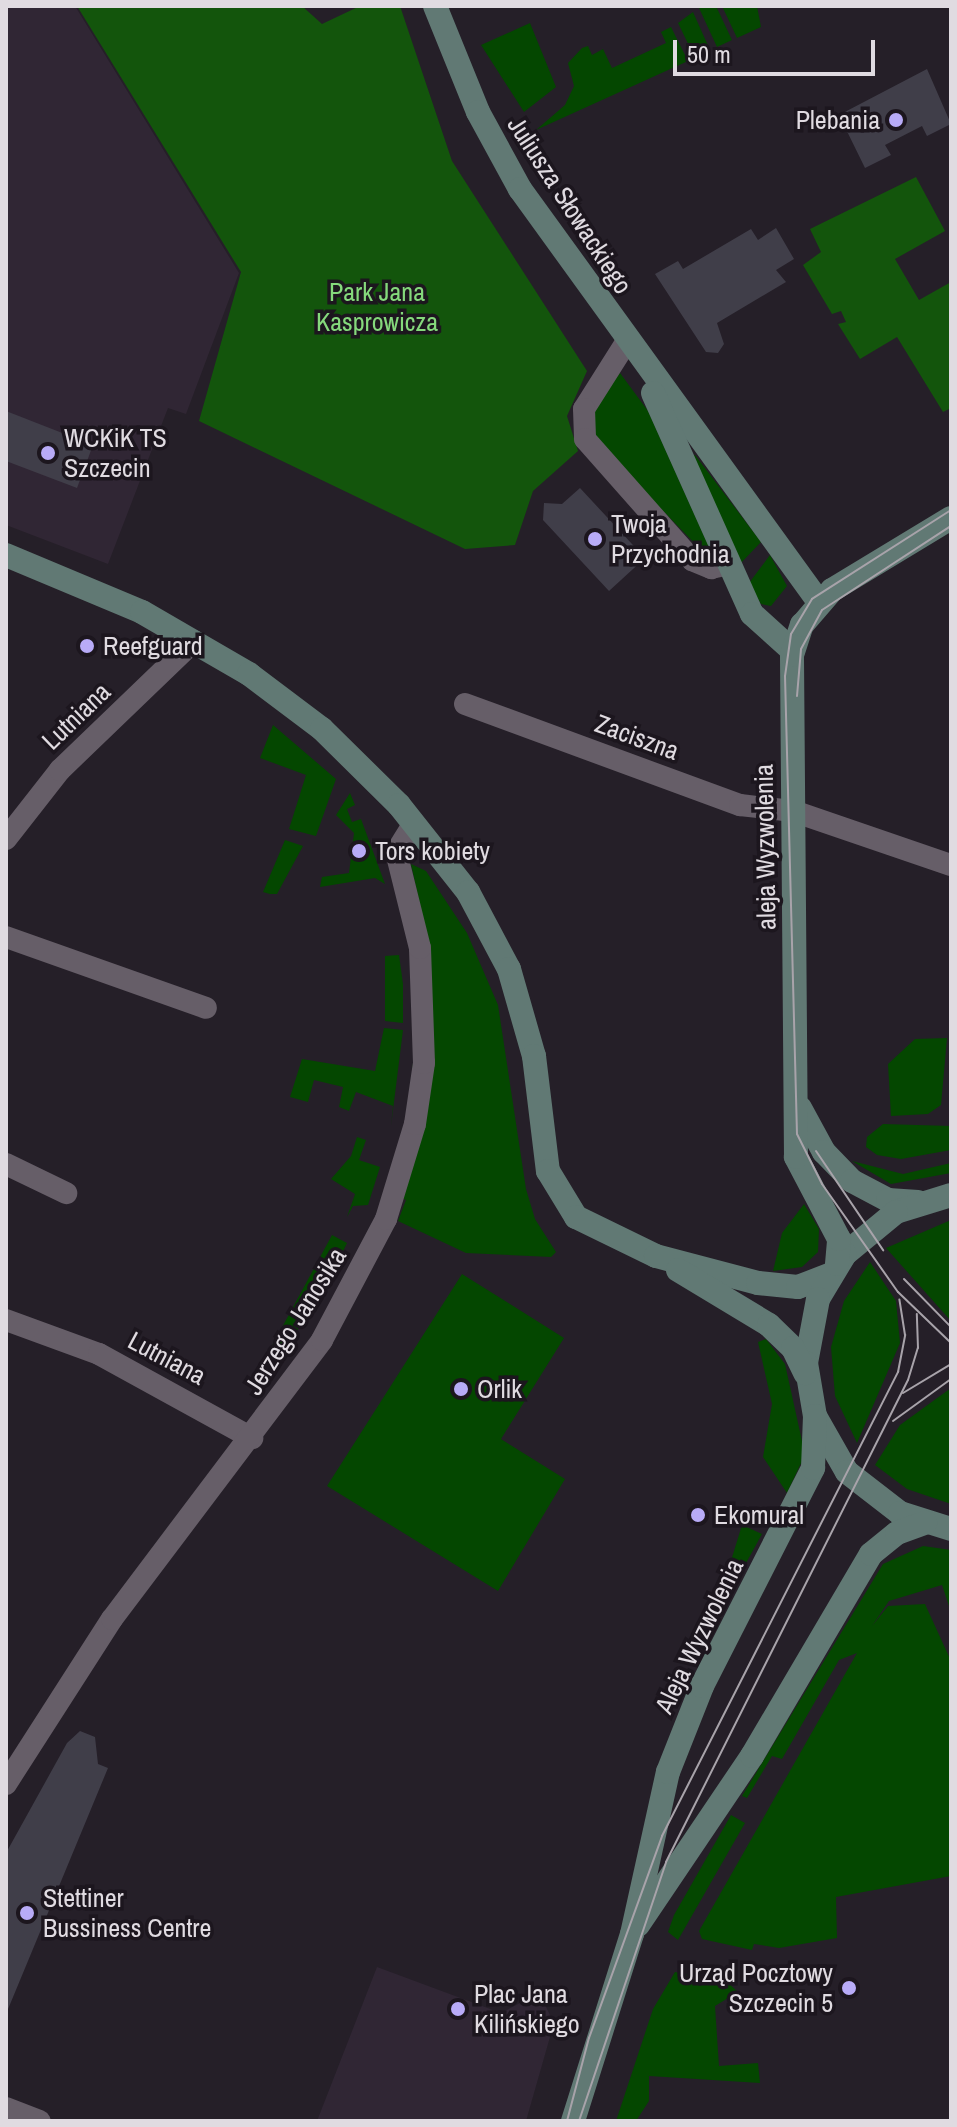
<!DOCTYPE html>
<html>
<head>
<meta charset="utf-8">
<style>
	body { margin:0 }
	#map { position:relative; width:957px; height:2127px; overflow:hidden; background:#251f28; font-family:"Archivo Narrow",sans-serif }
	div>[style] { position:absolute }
	.built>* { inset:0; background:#302634 }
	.green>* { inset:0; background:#044700 }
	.forest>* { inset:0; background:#13550c }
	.building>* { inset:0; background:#403e49 }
	.street>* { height:22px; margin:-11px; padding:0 11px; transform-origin:11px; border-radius:11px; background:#665e68 }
	.secondary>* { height:24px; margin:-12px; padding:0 12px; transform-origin:12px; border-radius:12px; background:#617974 }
	.tram>* { height:2px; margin:-1px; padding:0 1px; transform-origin:1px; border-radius:1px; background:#a8a3aa }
	.dots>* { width:22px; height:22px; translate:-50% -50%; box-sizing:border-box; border:4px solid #1c161e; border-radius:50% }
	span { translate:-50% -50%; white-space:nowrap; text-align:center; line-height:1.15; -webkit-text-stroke:7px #1c161e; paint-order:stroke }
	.poi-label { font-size:26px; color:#e0dbe1 }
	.right { translate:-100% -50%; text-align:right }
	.left { translate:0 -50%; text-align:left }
	.street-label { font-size:26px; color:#e0dbe1 }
	.park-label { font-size:26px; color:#85d97c }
	.frame { position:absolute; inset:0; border:8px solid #e0dbe1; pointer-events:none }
	.scale { position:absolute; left:673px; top:40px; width:202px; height:36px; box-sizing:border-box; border:4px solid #e0dbe1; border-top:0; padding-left:10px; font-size:24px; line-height:28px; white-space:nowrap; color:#e0dbe1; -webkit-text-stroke:6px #1c161e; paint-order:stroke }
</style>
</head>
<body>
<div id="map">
	<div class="built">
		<div style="clip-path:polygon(6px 6px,75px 6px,239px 273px,186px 414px,168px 408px,108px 564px,6px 525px)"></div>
		<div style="clip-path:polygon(377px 1967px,501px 2013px,539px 1993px,554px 2023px,526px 2121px,317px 2121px)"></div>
	</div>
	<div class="green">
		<div style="clip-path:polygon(716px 6px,732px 40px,717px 47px,699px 8px)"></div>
		<div style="clip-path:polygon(722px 6px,757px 6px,761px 27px,737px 38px)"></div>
		<div style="clip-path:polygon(693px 12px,710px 50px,695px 58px,678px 23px)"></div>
		<div style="clip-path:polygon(530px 23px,556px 87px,524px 112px,481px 45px)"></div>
		<div style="clip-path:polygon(671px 27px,688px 61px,536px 130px,565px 105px,574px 86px,568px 63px,582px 48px,588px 46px,592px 55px,603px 49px,612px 68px,666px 43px,661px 32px)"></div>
		<div style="clip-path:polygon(620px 373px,648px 411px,709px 547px,706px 555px,592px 438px,591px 413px)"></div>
		<div style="clip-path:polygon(695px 455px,761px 542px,740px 564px,693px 456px)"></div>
		<div style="clip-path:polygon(770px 555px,787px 586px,771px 606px,761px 604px,749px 583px)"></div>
		<div style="clip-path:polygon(273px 725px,336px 779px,316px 836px,289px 829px,306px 775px,260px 758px)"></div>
		<div style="clip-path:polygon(350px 793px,355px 805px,347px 809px,352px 822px,361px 819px,385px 884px,375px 878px,320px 887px,322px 877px,349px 873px,354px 833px,336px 815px)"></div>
		<div style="clip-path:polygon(285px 840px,303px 846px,277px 894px,270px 894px,263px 892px)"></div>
		<div style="clip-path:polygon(411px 864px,426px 871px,467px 933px,498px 1005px,526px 1189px,535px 1219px,556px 1252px,551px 1257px,466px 1253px,398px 1221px,406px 1200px,401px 1198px,425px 928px)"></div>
		<div style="clip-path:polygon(399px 955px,403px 984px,403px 1023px,385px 1021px,385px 956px)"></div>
		<div style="clip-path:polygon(384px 1028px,403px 1030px,391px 1126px,393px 1106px,356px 1092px,349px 1111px,339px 1107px,343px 1087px,314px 1080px,308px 1102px,290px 1097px,302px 1059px,375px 1071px)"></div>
		<div style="clip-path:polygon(947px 1038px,941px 1105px,928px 1114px,891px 1116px,888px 1064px,915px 1039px)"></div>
		<div style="clip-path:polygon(883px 1124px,951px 1126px,951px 1150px,901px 1159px,877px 1155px,866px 1147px,867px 1137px)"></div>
		<div style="clip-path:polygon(357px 1137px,366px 1140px,359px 1160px,380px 1167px,368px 1205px,353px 1206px,347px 1217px,355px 1194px,331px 1179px,351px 1156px)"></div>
		<div style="clip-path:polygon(852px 1161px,903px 1174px,951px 1163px,951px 1173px,891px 1184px)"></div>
		<div style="clip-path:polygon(804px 1204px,819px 1229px,818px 1252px,802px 1267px,773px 1271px,782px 1233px)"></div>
		<div style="clip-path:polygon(951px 1220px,951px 1321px,886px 1248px)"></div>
		<div style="clip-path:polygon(332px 1235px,347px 1243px,337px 1264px,276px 1366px,266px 1359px,252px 1383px)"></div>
		<div style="clip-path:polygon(870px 1262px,896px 1301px,900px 1343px,857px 1443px,835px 1396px,831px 1347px,844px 1301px)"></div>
		<div style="clip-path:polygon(462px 1274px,564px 1338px,501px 1439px,565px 1479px,498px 1591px,327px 1486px)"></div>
		<div style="clip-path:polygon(766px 1339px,785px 1364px,802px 1441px,802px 1461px,787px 1493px,763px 1457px,772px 1404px,758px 1342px)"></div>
		<div style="clip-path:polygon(951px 1388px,951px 1504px,907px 1489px,875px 1465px,900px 1425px)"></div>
		<div style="clip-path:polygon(742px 1525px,762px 1534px,712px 1625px,713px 1619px)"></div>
		<div style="clip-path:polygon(923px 1546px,951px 1550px,951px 1612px,942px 1585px,889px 1601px,872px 1626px,888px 1606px,925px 1604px,951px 1661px,951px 1876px,836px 1897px,837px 1938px,779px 1948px,754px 1944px,752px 1950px,702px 1939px,699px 1931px,857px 1653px,839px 1660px,782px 1759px,772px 1756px,747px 1798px,742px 1796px,883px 1564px)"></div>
		<div style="clip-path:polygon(731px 1815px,745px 1823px,678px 1940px,668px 1932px,674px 1915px)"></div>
		<div style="clip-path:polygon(675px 1972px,725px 1980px,738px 1992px,715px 2006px,719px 2066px,758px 2063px,760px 2083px,649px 2076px,649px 2101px,636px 2121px,616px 2121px,653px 2009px)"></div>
	</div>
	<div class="forest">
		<div style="clip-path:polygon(77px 6px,302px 6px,322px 24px,360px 6px,400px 6px,452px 161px,587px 371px,567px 416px,578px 451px,533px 491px,515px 545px,465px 549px,199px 421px,241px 272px)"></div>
		<div style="clip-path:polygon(916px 177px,945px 231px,895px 259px,919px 300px,951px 282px,951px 408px,943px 412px,897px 337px,860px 359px,838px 324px,846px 322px,841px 311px,832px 314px,803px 265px,821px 252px,810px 229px)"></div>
	</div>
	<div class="building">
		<div style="clip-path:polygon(927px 69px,951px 124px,927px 136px,922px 126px,885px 145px,891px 155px,865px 168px,839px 115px)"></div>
		<div style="clip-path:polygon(776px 228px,794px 259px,776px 270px,786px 282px,717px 323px,724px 344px,718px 353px,706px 352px,655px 274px,678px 261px,683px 269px,751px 229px,758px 240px)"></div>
		<div style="clip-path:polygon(6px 411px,93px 445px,77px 488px,6px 461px)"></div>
		<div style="clip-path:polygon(580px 488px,645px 558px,609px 591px,543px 520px,544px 503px,562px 504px)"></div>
		<div style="clip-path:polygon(80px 1731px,95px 1737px,98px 1764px,108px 1768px,6px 2014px,6px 1853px,67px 1743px)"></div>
	</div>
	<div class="street">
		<div style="left:627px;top:341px;width:80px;rotate:122.3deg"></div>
		<div style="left:584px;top:409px;width:30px;rotate:88deg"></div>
		<div style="left:585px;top:439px;width:162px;rotate:48.5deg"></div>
		<div style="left:692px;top:560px;width:21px;rotate:23deg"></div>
		<div style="left:711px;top:568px;width:17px;rotate:-13deg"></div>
		<div style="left:465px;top:704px;width:293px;rotate:20.2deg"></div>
		<div style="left:740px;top:805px;width:53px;rotate:6.5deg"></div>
		<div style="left:793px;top:811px;width:167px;rotate:18.9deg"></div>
		<div style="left:6px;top:839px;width:88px;rotate:-52deg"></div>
		<div style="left:60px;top:770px;width:186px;rotate:-43.9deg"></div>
		<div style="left:6px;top:937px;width:212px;rotate:19.5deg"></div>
		<div style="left:6px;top:1164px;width:67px;rotate:25.8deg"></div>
		<div style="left:6px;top:1320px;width:99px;rotate:20.1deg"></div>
		<div style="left:99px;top:1354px;width:175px;rotate:28.8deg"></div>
		<div style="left:6px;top:1784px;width:196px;rotate:-57.3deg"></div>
		<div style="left:112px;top:1619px;width:349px;rotate:-53deg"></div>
		<div style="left:322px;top:1340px;width:137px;rotate:-62.1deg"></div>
		<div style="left:386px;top:1219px;width:99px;rotate:-73deg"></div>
		<div style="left:415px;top:1124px;width:62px;rotate:-81.6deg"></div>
		<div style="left:424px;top:1063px;width:115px;rotate:-92deg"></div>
		<div style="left:420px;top:948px;width:99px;rotate:-104deg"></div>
		<div style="left:396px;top:852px;width:34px;rotate:-58deg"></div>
		<div style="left:6px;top:2108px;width:36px;rotate:21deg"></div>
	</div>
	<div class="secondary">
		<div style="left:435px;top:6px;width:114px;rotate:67.9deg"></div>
		<div style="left:478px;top:112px;width:88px;rotate:61.4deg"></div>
		<div style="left:520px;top:189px;width:510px;rotate:54.1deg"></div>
		<div style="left:653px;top:393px;width:242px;rotate:65.9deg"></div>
		<div style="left:752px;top:614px;width:55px;rotate:42.1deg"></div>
		<div style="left:6px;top:555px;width:147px;rotate:22.7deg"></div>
		<div style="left:142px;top:612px;width:124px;rotate:30.1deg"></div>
		<div style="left:249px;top:674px;width:91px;rotate:37deg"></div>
		<div style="left:322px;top:729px;width:108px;rotate:44.6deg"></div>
		<div style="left:399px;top:805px;width:111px;rotate:51.6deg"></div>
		<div style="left:468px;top:892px;width:87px;rotate:62deg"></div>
		<div style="left:509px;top:969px;width:91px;rotate:74deg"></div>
		<div style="left:534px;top:1056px;width:116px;rotate:83.1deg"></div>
		<div style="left:548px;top:1171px;width:54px;rotate:58.7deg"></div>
		<div style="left:576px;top:1217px;width:89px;rotate:26deg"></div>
		<div style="left:656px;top:1256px;width:106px;rotate:14.8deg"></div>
		<div style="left:758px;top:1283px;width:40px;rotate:5.7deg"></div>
		<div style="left:798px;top:1287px;width:34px;rotate:-21deg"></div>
		<div style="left:800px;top:1108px;width:50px;rotate:61.4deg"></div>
		<div style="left:824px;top:1152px;width:40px;rotate:46deg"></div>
		<div style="left:852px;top:1181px;width:41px;rotate:27.8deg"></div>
		<div style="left:888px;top:1200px;width:30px;rotate:4deg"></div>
		<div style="left:951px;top:1195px;width:58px;rotate:162.8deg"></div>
		<div style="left:896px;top:1212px;width:66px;rotate:140.5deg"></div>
		<div style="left:845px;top:1254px;width:52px;rotate:121deg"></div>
		<div style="left:818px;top:1299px;width:65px;rotate:100.6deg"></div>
		<div style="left:806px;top:1363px;width:54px;rotate:80.4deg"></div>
		<div style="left:815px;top:1416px;width:64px;rotate:60.3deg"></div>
		<div style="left:847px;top:1472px;width:67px;rotate:37.7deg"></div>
		<div style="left:900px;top:1513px;width:53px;rotate:17.4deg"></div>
		<div style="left:837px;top:1264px;width:25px;rotate:-85deg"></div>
		<div style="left:839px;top:1239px;width:93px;rotate:-117.7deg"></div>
		<div style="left:796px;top:1157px;width:502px;rotate:-90.46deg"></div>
		<div style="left:792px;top:655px;width:32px;rotate:-72deg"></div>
		<div style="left:802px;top:625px;width:46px;rotate:-49.4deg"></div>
		<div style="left:832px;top:590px;width:139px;rotate:-31.2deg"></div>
		<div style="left:678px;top:1270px;width:106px;rotate:31.1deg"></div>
		<div style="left:769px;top:1325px;width:33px;rotate:44deg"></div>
		<div style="left:793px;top:1348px;width:28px;rotate:64deg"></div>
		<div style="left:638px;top:1925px;width:204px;rotate:-56deg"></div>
		<div style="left:752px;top:1756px;width:234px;rotate:-59.5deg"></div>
		<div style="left:871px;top:1554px;width:33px;rotate:-39deg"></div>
		<div style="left:897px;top:1533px;width:30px;rotate:-20deg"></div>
		<div style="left:573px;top:2121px;width:196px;rotate:-72.5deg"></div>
		<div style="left:632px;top:1934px;width:166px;rotate:-77.5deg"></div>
		<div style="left:668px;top:1772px;width:92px;rotate:-68.4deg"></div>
		<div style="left:702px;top:1686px;width:245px;rotate:-63deg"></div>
		<div style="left:813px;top:1468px;width:52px;rotate:-87.8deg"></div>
	</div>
	<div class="tram">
		<div style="left:951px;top:510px;width:165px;rotate:147.4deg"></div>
		<div style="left:812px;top:599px;width:41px;rotate:121deg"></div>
		<div style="left:791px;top:634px;width:42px;rotate:98.1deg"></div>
		<div style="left:785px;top:676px;width:458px;rotate:88.5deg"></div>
		<div style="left:797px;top:1134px;width:56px;rotate:63.4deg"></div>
		<div style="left:822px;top:1184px;width:132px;rotate:54.9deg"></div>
		<div style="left:898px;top:1292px;width:74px;rotate:43.9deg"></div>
		<div style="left:797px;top:696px;width:47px;rotate:-85.1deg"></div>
		<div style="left:801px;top:649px;width:44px;rotate:-61.7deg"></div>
		<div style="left:822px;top:610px;width:154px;rotate:-33.1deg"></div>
		<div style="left:816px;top:1151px;width:120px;rotate:55.9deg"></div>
		<div style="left:904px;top:1279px;width:67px;rotate:45.6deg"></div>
		<div style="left:903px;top:1393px;width:56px;rotate:-31.1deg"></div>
		<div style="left:893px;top:1421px;width:72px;rotate:-35.9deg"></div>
		<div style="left:567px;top:2121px;width:86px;rotate:-75.2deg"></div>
		<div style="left:589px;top:2038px;width:215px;rotate:-70.1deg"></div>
		<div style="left:662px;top:1836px;width:521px;rotate:-63.04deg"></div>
		<div style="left:898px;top:1372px;width:38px;rotate:-79deg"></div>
		<div style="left:905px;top:1335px;width:36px;rotate:-99deg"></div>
		<div style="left:579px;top:2121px;width:273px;rotate:-71.4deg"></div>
		<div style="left:666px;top:1862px;width:539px;rotate:-63.34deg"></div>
		<div style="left:908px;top:1380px;width:34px;rotate:-73deg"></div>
		<div style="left:918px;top:1348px;width:34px;rotate:-92deg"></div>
	</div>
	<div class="dots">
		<div style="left:896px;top:120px;background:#b8abf7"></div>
		<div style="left:48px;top:453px;background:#b8abf7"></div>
		<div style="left:595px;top:539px;background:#b8abf7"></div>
		<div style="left:87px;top:646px;background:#b8abf7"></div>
		<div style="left:359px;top:851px;background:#b8abf7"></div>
		<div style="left:461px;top:1389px;background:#b8abf7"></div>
		<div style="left:698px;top:1515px;background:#b8abf7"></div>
		<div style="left:27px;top:1913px;background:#b8abf7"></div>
		<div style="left:849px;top:1988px;background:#b8abf7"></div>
		<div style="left:458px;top:2009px;background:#b8abf7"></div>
	</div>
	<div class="poi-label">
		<span class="right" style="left:880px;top:120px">Plebania</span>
		<span class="left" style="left:64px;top:453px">WCKiK TS<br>Szczecin</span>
		<span class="left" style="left:611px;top:539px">Twoja<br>Przychodnia</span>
		<span class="left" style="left:103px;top:646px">Reefguard</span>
		<span class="left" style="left:375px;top:851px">Tors kobiety</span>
		<span class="left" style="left:477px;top:1389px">Orlik</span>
		<span class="left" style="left:714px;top:1515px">Ekomural</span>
		<span class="left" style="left:43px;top:1913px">Stettiner<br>Bussiness Centre</span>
		<span class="right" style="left:833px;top:1988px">Urząd Pocztowy<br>Szczecin 5</span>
		<span class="left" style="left:474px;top:2009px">Plac Jana<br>Kilińskiego</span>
	</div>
	<div class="street-label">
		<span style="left:570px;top:205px;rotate:57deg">Juliusza Słowackiego</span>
		<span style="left:76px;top:716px;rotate:-44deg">Lutniana</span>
		<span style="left:637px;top:737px;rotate:20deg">Zaciszna</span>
		<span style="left:765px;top:847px;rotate:-91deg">aleja Wyzwolenia</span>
		<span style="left:295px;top:1321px;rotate:-58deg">Jerzego Janosika</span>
		<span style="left:167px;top:1358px;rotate:28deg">Lutniana</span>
		<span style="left:699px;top:1636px;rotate:-64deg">Aleja Wyzwolenia</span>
	</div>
	<div class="park-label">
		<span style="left:377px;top:307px">Park Jana<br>Kasprowicza</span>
	</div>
	<div class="frame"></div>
	<div class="scale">50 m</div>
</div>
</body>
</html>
